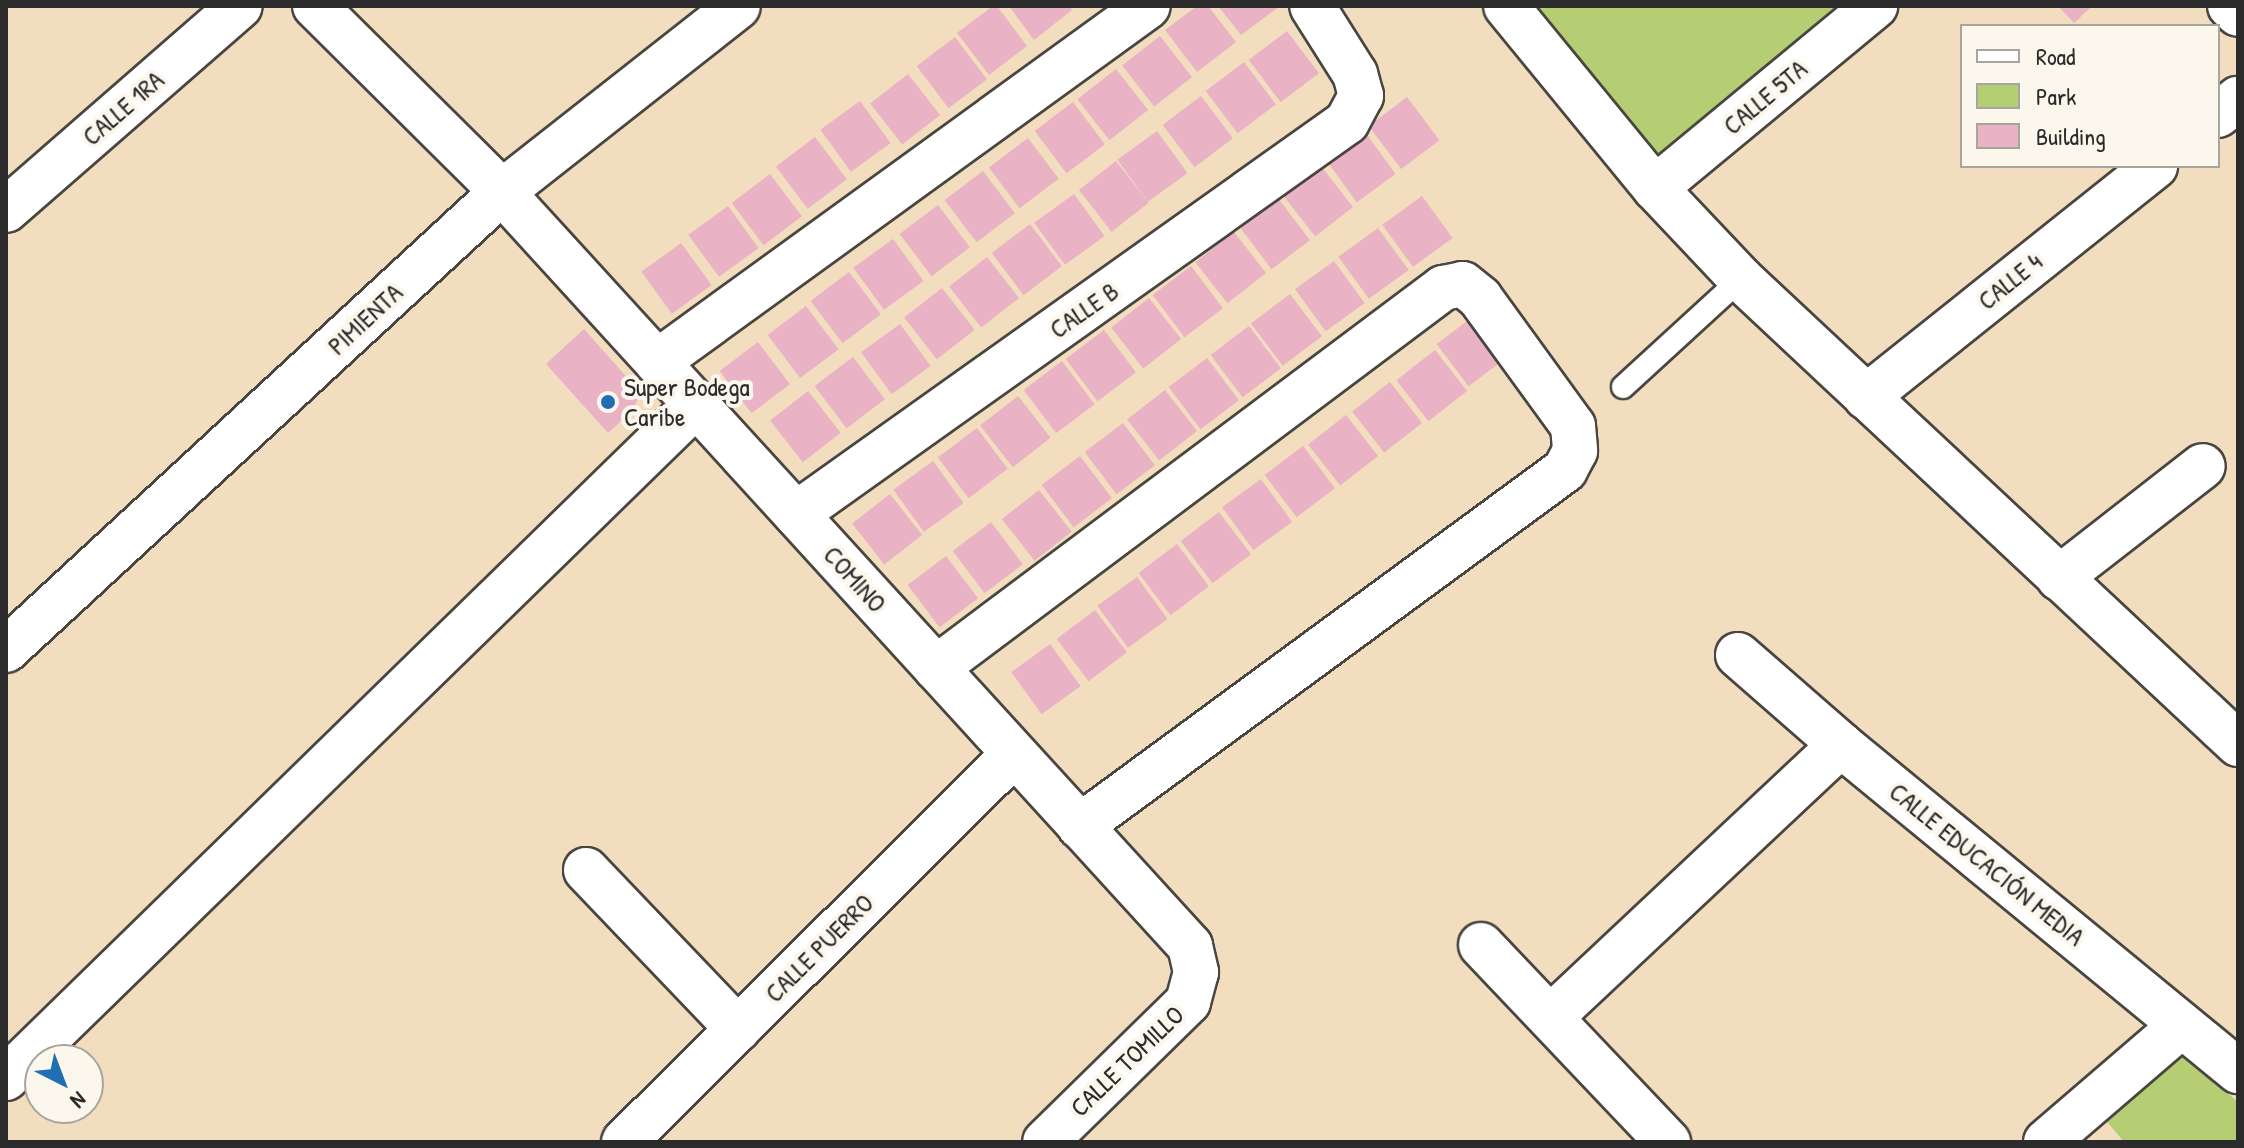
<!DOCTYPE html>
<html>
<head>
<meta charset="utf-8">
<style>
	body { margin:0 }
	#map { position:relative; width:2244px; height:1148px; overflow:hidden; background:#f2ddbe; font-family:"Patrick Hand",sans-serif }
	div>[style] { position:absolute }
	.green>* { inset:0; background:#b6ce73 }
	.building>* { inset:0; background:#e9b2c5; transform-origin:0 0 }
	.roads { filter:drop-shadow(2px 0 #494641) drop-shadow(-2px 0 #494641) drop-shadow(0 2px #494641) drop-shadow(0 -2px #494641) }
	.lane>* { height:22px; margin:-11px; padding:0 11px; transform-origin:11px; border-radius:11px; background:#fff }
	.street>* { height:44px; margin:-22px; padding:0 22px; transform-origin:22px; border-radius:22px; background:#fff }
	.dots>* { width:22px; height:22px; translate:-50% -50%; box-sizing:border-box; border:4px solid #fbf7ec; border-radius:50% }
	span { translate:-50% -50%; white-space:nowrap; text-align:center; line-height:1.15; -webkit-text-stroke:8px #fbf7ec; paint-order:stroke }
	.street-label { font-size:26px; color:#2b2b2b }
	.poi-label { font-size:26px; color:#2b2b2b }
	.left { translate:0 -50%; text-align:left }
	.frame { position:absolute; inset:0; border:8px solid #2b2b2b; pointer-events:none }
	.legend { position:absolute; left:1960px; top:24px; width:260px; height:144px; box-sizing:border-box; background:#fbf7ec; border:2px solid #a8a59f; margin:0; padding:10px 14px; list-style:none; font-size:24px; color:#2b2b2b }
	.legend li { display:flex; align-items:center; gap:16px; height:40px }
	.legend b { width:40px; border:2px solid #a8a59f }
	.north { position:absolute; left:24px; top:1044px; width:80px; height:80px; box-sizing:border-box; background:#fbf7ec; border:2px solid #a8a59f; border-radius:50%; rotate:138deg; font-size:22px; font-weight:700; line-height:32px; text-align:center; color:#2b2b2b }
	.north::after { content:''; display:block; margin:auto; width:28px; height:36px; background:#1f6fb2; clip-path:polygon(50% 0,100% 100%,50% 72%,0 100%) }
</style>
</head>
<body>
<div id="map">
	<div class="green">
		<div style="clip-path:polygon(1534px 6px,1856px 6px,1669px 176px)"></div>
		<div style="clip-path:polygon(2180px 1052px,2238px 1102px,2238px 1142px,2124px 1142px,2105px 1119px)"></div>
	</div>
	<div class="building">
		<div style="clip-path:polygon(993px 6px,997px 6px,1027px 46px,989px 75px,957px 33px)"></div>
		<div style="clip-path:polygon(1009px 6px,1069px 6px,1072px 10px,1034px 40px)"></div>
		<div style="clip-path:polygon(1197px 6px,1208px 6px,1236px 42px,1197px 72px,1165px 30px)"></div>
		<div style="clip-path:polygon(1218px 6px,1280px 6px,1241px 35px)"></div>
		<div style="clip-path:polygon(2058px 6px,2092px 6px,2074px 23px)"></div>
		<div style="left:1287px;top:31px;width:53px;height:48px;rotate:53deg"></div>
		<div style="left:1160px;top:36px;width:52px;height:48px;rotate:52deg"></div>
		<div style="left:955px;top:37px;width:53px;height:48px;rotate:53deg"></div>
		<div style="left:1244px;top:62px;width:53px;height:48px;rotate:53deg"></div>
		<div style="left:1116px;top:69px;width:52px;height:49px;rotate:52deg"></div>
		<div style="left:908px;top:74px;width:52px;height:48px;rotate:52deg"></div>
		<div style="left:1201px;top:96px;width:53px;height:48px;rotate:53deg"></div>
		<div style="left:1407px;top:97px;width:54px;height:48px;rotate:53deg"></div>
		<div style="left:860px;top:101px;width:52px;height:49px;rotate:54deg"></div>
		<div style="left:1073px;top:102px;width:53px;height:48px;rotate:53deg"></div>
		<div style="left:1157px;top:131px;width:52px;height:49px;rotate:54deg"></div>
		<div style="left:1365px;top:132px;width:52px;height:48px;rotate:54deg"></div>
		<div style="left:815px;top:137px;width:53px;height:49px;rotate:53deg"></div>
		<div style="left:1028px;top:138px;width:51px;height:49px;rotate:53deg"></div>
		<div style="left:1116px;top:161px;width:53px;height:47px;rotate:52deg"></div>
		<div style="left:1321px;top:166px;width:52px;height:48px;rotate:52deg"></div>
		<div style="left:983px;top:171px;width:53px;height:48px;rotate:53deg"></div>
		<div style="left:770px;top:174px;width:53px;height:48px;rotate:53deg"></div>
		<div style="left:1074px;top:194px;width:52px;height:49px;rotate:54deg"></div>
		<div style="left:1422px;top:196px;width:52px;height:49px;rotate:54deg"></div>
		<div style="left:1278px;top:198px;width:53px;height:48px;rotate:53deg"></div>
		<div style="left:938px;top:205px;width:53px;height:48px;rotate:53deg"></div>
		<div style="left:728px;top:206px;width:52px;height:49px;rotate:54deg"></div>
		<div style="left:1030px;top:224px;width:53px;height:48px;rotate:53deg"></div>
		<div style="left:1378px;top:228px;width:52px;height:49px;rotate:54deg"></div>
		<div style="left:1234px;top:232px;width:52px;height:49px;rotate:52deg"></div>
		<div style="left:893px;top:239px;width:52px;height:49px;rotate:54deg"></div>
		<div style="left:681px;top:243px;width:52px;height:49px;rotate:54deg"></div>
		<div style="left:987px;top:257px;width:52px;height:48px;rotate:52deg"></div>
		<div style="left:1334px;top:261px;width:52px;height:48px;rotate:54deg"></div>
		<div style="left:1191px;top:266px;width:53px;height:48px;rotate:53deg"></div>
		<div style="left:849px;top:272px;width:53px;height:48px;rotate:53deg"></div>
		<div style="left:942px;top:288px;width:53px;height:48px;rotate:52deg"></div>
		<div style="left:1290px;top:294px;width:53px;height:49px;rotate:53deg"></div>
		<div style="left:1149px;top:298px;width:52px;height:48px;rotate:52deg"></div>
		<div style="left:806px;top:306px;width:54px;height:48px;rotate:53deg"></div>
		<div style="left:1475px;top:315px;width:53px;height:48px;rotate:53deg"></div>
		<div style="left:900px;top:324px;width:52px;height:48px;rotate:54deg"></div>
		<div style="left:1249px;top:326px;width:53px;height:48px;rotate:53deg"></div>
		<div style="clip-path:polygon(584px 329px,640px 392px,634px 409px,608px 433px,546px 364px)"></div>
		<div style="left:1104px;top:330px;width:53px;height:48px;rotate:53deg"></div>
		<div style="left:758px;top:342px;width:53px;height:48px;rotate:53deg"></div>
		<div style="left:1435px;top:350px;width:52px;height:49px;rotate:52deg"></div>
		<div style="left:853px;top:357px;width:53px;height:48px;rotate:53deg"></div>
		<div style="left:1207px;top:358px;width:53px;height:48px;rotate:53deg"></div>
		<div style="left:1062px;top:361px;width:54px;height:48px;rotate:53deg"></div>
		<div style="left:1390px;top:382px;width:52px;height:48px;rotate:52deg"></div>
		<div style="left:1165px;top:390px;width:52px;height:48px;rotate:52deg"></div>
		<div style="left:808px;top:391px;width:53px;height:48px;rotate:52deg"></div>
		<div style="left:1018px;top:396px;width:53px;height:48px;rotate:52deg"></div>
		<div style="left:1346px;top:415px;width:52px;height:48px;rotate:52deg"></div>
		<div style="left:1123px;top:423px;width:53px;height:48px;rotate:53deg"></div>
		<div style="left:977px;top:428px;width:51px;height:49px;rotate:53deg"></div>
		<div style="left:1303px;top:446px;width:53px;height:48px;rotate:53deg"></div>
		<div style="left:1080px;top:456px;width:53px;height:48px;rotate:53deg"></div>
		<div style="left:933px;top:461px;width:52px;height:49px;rotate:54deg"></div>
		<div style="left:1261px;top:479px;width:53px;height:48px;rotate:54deg"></div>
		<div style="left:1039px;top:490px;width:53px;height:47px;rotate:52deg"></div>
		<div style="left:890px;top:494px;width:52px;height:48px;rotate:52deg"></div>
		<div style="left:1219px;top:512px;width:53px;height:48px;rotate:53deg"></div>
		<div style="left:991px;top:522px;width:53px;height:48px;rotate:53deg"></div>
		<div style="left:1177px;top:544px;width:53px;height:48px;rotate:53deg"></div>
		<div style="left:946px;top:556px;width:53px;height:48px;rotate:53deg"></div>
		<div style="left:1137px;top:577px;width:52px;height:49px;rotate:54deg"></div>
		<div style="left:1095px;top:610px;width:53px;height:48px;rotate:53deg"></div>
		<div style="left:1050px;top:644px;width:52px;height:48px;rotate:54deg"></div>
	</div>
	<div class="roads">
		<div class="lane">
			<div style="left:1623px;top:387px;width:160px;rotate:-42.5deg"></div>
		</div>
		<div class="street">
			<div style="left:315px;top:6px;width:264px;rotate:44.8deg"></div>
			<div style="left:502px;top:192px;width:1021px;rotate:47.62deg"></div>
			<div style="left:1190px;top:946px;width:27px;rotate:77deg"></div>
			<div style="left:1196px;top:972px;width:31px;rotate:105deg"></div>
			<div style="left:1188px;top:1002px;width:200px;rotate:135.6deg"></div>
			<div style="left:1506px;top:6px;width:235px;rotate:50.7deg"></div>
			<div style="left:1655px;top:188px;width:125px;rotate:46.6deg"></div>
			<div style="left:1741px;top:279px;width:681px;rotate:43.09deg"></div>
			<div style="left:2230px;top:6px;width:11px;rotate:45deg"></div>
			<div style="left:2218px;top:115px;width:26px;rotate:-39deg"></div>
			<div style="left:1655px;top:188px;width:286px;rotate:-39.6deg"></div>
			<div style="left:6px;top:210px;width:310px;rotate:-41.1deg"></div>
			<div style="left:657px;top:362px;width:606px;rotate:-35.94deg"></div>
			<div style="left:1866px;top:397px;width:370px;rotate:-38.6deg"></div>
			<div style="left:796px;top:514px;width:676px;rotate:-35.43deg"></div>
			<div style="left:1347px;top:122px;width:30px;rotate:-62deg"></div>
			<div style="left:1361px;top:96px;width:23px;rotate:-105deg"></div>
			<div style="left:1355px;top:74px;width:80px;rotate:-122.3deg"></div>
			<div style="left:2059px;top:578px;width:182px;rotate:-37.9deg"></div>
			<div style="left:6px;top:650px;width:675px;rotate:-42.72deg"></div>
			<div style="left:502px;top:192px;width:300px;rotate:-38.2deg"></div>
			<div style="left:1738px;top:655px;width:137px;rotate:41.1deg"></div>
			<div style="left:1841px;top:745px;width:514px;rotate:39.39deg"></div>
			<div style="left:936px;top:668px;width:634px;rotate:-36.85deg"></div>
			<div style="left:1443px;top:288px;width:20px;rotate:-11deg"></div>
			<div style="left:1463px;top:284px;width:22px;rotate:39deg"></div>
			<div style="left:1480px;top:298px;width:158px;rotate:54deg"></div>
			<div style="left:1573px;top:426px;width:25px;rotate:85deg"></div>
			<div style="left:1575px;top:451px;width:21px;rotate:118deg"></div>
			<div style="left:1565px;top:470px;width:602px;rotate:143.72deg"></div>
			<div style="left:586px;top:870px;width:220px;rotate:46.3deg"></div>
			<div style="left:1481px;top:945px;width:272px;rotate:46.5deg"></div>
			<div style="left:1552px;top:1016px;width:396px;rotate:-43.2deg"></div>
			<div style="left:6px;top:1078px;width:964px;rotate:-44.29deg"></div>
			<div style="left:624px;top:1142px;width:550px;rotate:-44.85deg"></div>
			<div style="left:2046px;top:1142px;width:179px;rotate:-40.7deg"></div>
		</div>
	</div>
	<div class="dots">
		<div style="left:608px;top:402px;background:#1f6fb2"></div>
	</div>
	<div class="street-label">
		<span style="left:1765px;top:97px;rotate:-40deg">CALLE 5TA</span>
		<span style="left:123px;top:108px;rotate:-41deg">CALLE 1RA</span>
		<span style="left:2010px;top:281px;rotate:-39deg">CALLE 4</span>
		<span style="left:1084px;top:310px;rotate:-35deg">CALLE B</span>
		<span style="left:365px;top:319px;rotate:-43deg">PIMIENTA</span>
		<span style="left:855px;top:579px;rotate:48deg">COMINO</span>
		<span style="left:1987px;top:864px;rotate:39deg">CALLE EDUCACIÓN MEDIA</span>
		<span style="left:819px;top:948px;rotate:-45deg">CALLE PUERRO</span>
		<span style="left:1127px;top:1061px;rotate:-44deg">CALLE TOMILLO</span>
	</div>
	<div class="poi-label">
		<span class="left" style="left:624px;top:402px">Super Bodega<br>Caribe</span>
	</div>
	<div class="frame"></div>
	<ul class="legend">
	<li><b style="height:10px;background:#fff"></b>Road</li>
	<li><b style="height:22px;background:#b6ce73"></b>Park</li>
	<li><b style="height:22px;background:#e9b2c5"></b>Building</li>
	</ul>
	<div class="north">N</div>
</div>
</body>
</html>
